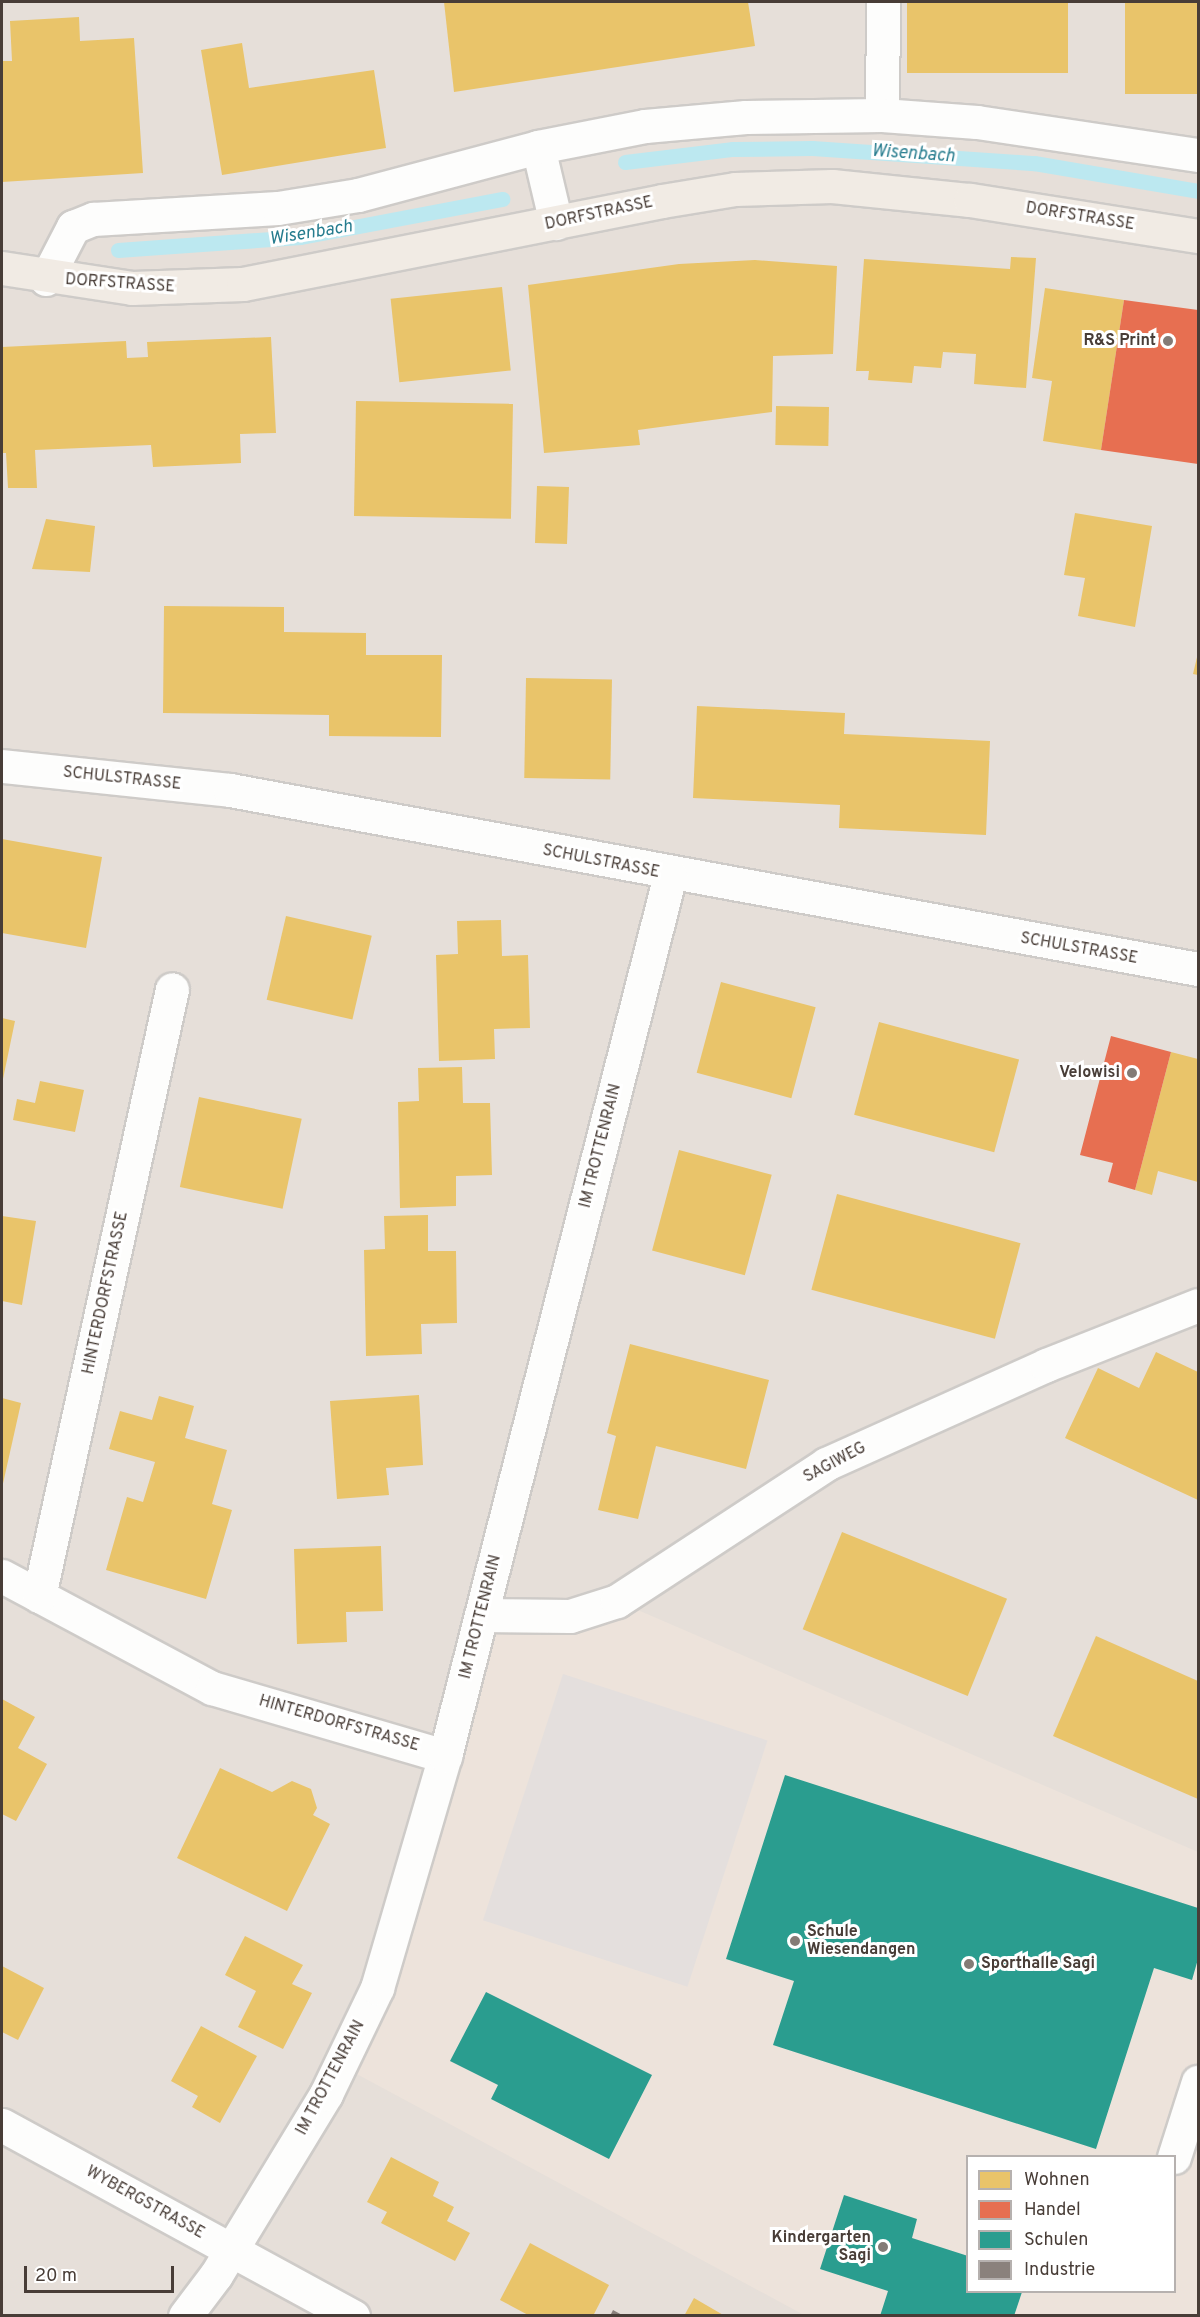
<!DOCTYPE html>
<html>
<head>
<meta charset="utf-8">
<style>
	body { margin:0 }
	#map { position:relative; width:1200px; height:2317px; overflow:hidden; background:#f2efec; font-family:Overpass,sans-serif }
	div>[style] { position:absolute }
	.residential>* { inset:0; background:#e6dfd9 }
	.education>* { inset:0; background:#ede3db }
	.parking>* { inset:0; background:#e4dfdd; transform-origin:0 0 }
	.homes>* { inset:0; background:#e9c46a; transform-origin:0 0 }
	.shops>* { inset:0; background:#e76f51 }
	.schools>* { inset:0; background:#2a9d8f }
	.industry>* { inset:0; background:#8a817c }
	.stream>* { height:15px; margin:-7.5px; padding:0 7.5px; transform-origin:7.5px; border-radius:7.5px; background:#bce8f0 }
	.roads { filter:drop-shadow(2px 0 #cecbc8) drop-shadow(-2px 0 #cecbc8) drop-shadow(0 2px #cecbc8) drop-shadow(0 -2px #cecbc8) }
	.minor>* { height:33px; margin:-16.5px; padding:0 16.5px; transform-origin:16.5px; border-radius:16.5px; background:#fdfdfc }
	.major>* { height:33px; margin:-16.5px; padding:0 16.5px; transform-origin:16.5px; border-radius:16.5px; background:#f1ebe4 }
	.dots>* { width:16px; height:16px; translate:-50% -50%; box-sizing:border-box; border:3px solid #fff; border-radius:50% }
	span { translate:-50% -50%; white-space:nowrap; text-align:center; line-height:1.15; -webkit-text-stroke:6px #fff; paint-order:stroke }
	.street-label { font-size:16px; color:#483d37 }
	.poi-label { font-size:16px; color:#483d37; font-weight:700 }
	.right { translate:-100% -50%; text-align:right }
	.left { translate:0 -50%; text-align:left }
	.water-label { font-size:18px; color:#267c8e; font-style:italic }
	.frame { position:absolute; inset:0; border:3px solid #483d37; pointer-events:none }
	.legend { position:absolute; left:966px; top:2155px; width:210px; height:138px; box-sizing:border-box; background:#fff; border:2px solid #b6b1af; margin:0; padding:8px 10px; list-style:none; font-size:18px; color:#483d37 }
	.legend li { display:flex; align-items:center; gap:12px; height:30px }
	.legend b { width:30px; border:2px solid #b6b1af }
	.scale { position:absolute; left:24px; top:2266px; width:150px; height:27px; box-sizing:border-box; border:3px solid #483d37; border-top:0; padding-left:8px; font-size:18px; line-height:21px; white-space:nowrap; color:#483d37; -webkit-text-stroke:4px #fff; paint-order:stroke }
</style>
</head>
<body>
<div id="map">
	<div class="residential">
		<div style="clip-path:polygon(evenodd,2px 2px,1198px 2px,1198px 2315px,2px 2316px,2px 2px,968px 2156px,1174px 2156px,1174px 2292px,968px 2292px,968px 2156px)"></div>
	</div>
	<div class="education">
		<div style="clip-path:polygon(evenodd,617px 1601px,1198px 1852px,1198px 2315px,804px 2315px,340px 2065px,481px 1615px,617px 1601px,968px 2156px,1174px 2156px,1174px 2292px,968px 2292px,968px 2156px)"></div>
	</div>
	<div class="parking">
		<div style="left:563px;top:1674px;width:215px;height:259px;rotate:18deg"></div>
	</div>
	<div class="homes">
		<div style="clip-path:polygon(444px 2px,748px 2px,755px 46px,454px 92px)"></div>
		<div style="left:907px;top:2px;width:161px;height:71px"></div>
		<div style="left:1125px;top:2px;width:73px;height:92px"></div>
		<div style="clip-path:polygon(79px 17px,80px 41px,134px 38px,143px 173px,2px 182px,2px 61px,12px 61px,10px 21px)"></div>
		<div style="clip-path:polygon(242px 43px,249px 88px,374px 70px,386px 148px,222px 175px,201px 50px)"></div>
		<div style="clip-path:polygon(1011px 257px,1036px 258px,1026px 388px,974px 384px,976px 354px,943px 352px,941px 368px,914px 366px,912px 383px,868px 380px,869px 371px,856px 371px,864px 259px,1010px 269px)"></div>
		<div style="clip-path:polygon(755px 260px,837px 266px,833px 354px,773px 356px,772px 412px,638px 430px,640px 445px,544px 453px,528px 285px,679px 264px)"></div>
		<div style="left:502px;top:287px;width:84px;height:112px;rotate:84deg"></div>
		<div style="clip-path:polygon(1045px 288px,1124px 300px,1101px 450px,1043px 441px,1052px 381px,1032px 378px)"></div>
		<div style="clip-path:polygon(271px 337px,276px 433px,240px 434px,241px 463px,153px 467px,151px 445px,35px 450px,37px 488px,8px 488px,6px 453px,2px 453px,2px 347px,126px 341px,127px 358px,148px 357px,147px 342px)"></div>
		<div style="left:356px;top:401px;width:157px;height:115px;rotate:1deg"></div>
		<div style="left:776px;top:406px;width:53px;height:39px;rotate:1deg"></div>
		<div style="left:537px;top:486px;width:32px;height:57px;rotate:2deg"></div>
		<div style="clip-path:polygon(1075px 513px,1152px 526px,1135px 627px,1078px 616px,1085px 578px,1064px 575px)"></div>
		<div style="clip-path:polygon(46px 519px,95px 526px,90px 572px,32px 569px)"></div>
		<div style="clip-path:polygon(164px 606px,284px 607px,284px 632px,366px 633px,366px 655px,442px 655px,441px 737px,329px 736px,329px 715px,163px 713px)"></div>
		<div style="clip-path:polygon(1198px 653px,1198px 675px,1193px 674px)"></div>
		<div style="left:526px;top:678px;width:86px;height:100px;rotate:1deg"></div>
		<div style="clip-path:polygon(697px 706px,845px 713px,844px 734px,990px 741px,986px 835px,839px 828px,840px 805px,693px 798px)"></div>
		<div style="clip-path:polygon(2px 839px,102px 857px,86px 948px,2px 933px)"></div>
		<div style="left:286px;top:916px;width:88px;height:86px;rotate:13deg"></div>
		<div style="clip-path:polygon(501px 920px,502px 956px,528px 955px,530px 1028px,494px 1029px,495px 1059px,439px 1061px,436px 955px,458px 954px,457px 921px)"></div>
		<div style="left:721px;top:982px;width:98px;height:94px;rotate:15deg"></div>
		<div style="clip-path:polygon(2px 1018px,15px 1021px,3px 1079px,2px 1079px)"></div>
		<div style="left:879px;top:1022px;width:145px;height:96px;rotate:15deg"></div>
		<div style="clip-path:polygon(1171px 1052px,1198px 1059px,1198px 1182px,1158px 1171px,1152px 1195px,1135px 1190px)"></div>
		<div style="clip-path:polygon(462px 1067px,463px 1103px,490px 1103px,492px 1175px,456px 1176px,456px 1206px,400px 1208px,398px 1102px,419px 1101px,418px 1068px)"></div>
		<div style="clip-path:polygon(40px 1081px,84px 1090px,75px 1132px,13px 1120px,17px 1099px,35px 1103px)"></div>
		<div style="left:199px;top:1097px;width:105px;height:92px;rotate:12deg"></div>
		<div style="left:679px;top:1150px;width:96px;height:104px;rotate:15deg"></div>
		<div style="left:837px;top:1194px;width:190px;height:99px;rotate:15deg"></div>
		<div style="clip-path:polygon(428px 1215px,428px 1251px,456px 1251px,457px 1323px,421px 1324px,422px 1354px,366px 1356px,364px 1250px,385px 1249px,384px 1216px)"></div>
		<div style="clip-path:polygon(2px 1216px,36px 1221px,22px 1305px,2px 1301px)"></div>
		<div style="clip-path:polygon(630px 1344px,769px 1380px,746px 1469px,656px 1446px,638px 1519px,598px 1510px,616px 1436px,607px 1433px)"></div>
		<div style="clip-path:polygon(1156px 1352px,1198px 1372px,1198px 1500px,1065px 1438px,1098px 1368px,1139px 1388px)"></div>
		<div style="clip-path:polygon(419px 1395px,423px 1465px,386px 1468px,389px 1495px,337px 1499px,330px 1401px)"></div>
		<div style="clip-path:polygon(159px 1396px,194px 1406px,185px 1438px,227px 1450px,212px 1504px,232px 1510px,206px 1599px,106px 1570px,127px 1497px,143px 1502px,155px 1462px,109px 1449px,120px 1411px,152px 1420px)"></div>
		<div style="clip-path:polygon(2px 1398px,21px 1403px,2px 1488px)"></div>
		<div style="left:842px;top:1532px;width:178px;height:105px;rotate:22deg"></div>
		<div style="clip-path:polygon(381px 1546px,383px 1611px,346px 1612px,347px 1642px,297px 1644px,294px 1549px)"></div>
		<div style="clip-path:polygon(1096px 1636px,1198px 1681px,1198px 1799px,1053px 1736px)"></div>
		<div style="clip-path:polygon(2px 1699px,35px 1717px,18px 1748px,47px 1764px,16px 1821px,2px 1814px)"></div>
		<div style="clip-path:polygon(220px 1768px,272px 1792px,292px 1781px,311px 1789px,317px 1808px,313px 1815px,330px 1824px,287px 1911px,177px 1858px)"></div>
		<div style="clip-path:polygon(245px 1936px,303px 1965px,292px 1984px,312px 1993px,283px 2049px,238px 2027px,256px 1991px,225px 1975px)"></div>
		<div style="clip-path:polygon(2px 1966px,44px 1988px,18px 2040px,2px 2032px)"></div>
		<div style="clip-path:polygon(201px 2026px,257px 2056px,220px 2123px,192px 2107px,198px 2096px,171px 2081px)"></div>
		<div style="clip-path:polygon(391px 2157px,439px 2182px,433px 2196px,454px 2207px,447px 2221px,470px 2233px,455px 2261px,381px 2223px,387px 2212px,367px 2202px)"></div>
		<div style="clip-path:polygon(530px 2243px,609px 2285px,593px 2316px,530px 2316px,500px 2300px)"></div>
		<div style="clip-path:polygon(694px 2298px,725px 2316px,684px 2316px)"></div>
	</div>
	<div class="shops">
		<div style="clip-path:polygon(1124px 300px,1198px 310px,1198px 464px,1101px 450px)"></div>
		<div style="clip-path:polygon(1111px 1036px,1171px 1052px,1135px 1190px,1108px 1182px,1113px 1163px,1080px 1155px)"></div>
	</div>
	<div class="schools">
		<div style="clip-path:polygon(785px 1775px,1198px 1908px,1198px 1959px,1192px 1980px,1154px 1968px,1096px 2149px,773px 2045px,794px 1981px,726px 1959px)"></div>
		<div style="clip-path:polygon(486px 1992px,652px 2075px,609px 2159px,491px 2099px,498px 2085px,450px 2061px)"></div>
		<div style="clip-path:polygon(844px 2195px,917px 2219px,912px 2238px,968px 2256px,968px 2292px,1022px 2292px,1014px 2316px,880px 2316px,888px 2291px,820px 2269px)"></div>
	</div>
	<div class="industry">
		<div style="clip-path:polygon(613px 2310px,624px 2316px,610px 2316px)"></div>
	</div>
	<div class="stream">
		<div style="left:625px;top:162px;width:109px;rotate:-6.9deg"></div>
		<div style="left:733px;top:149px;width:79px;rotate:-0.7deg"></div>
		<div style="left:812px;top:148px;width:223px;rotate:3.9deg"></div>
		<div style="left:1034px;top:163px;width:166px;rotate:9.7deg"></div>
		<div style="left:118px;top:250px;width:183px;rotate:-4.1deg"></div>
		<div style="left:301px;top:237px;width:205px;rotate:-10.7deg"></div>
	</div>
	<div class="roads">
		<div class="minor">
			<div style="left:882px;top:115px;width:113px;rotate:-89.5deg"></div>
			<div style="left:538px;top:147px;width:78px;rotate:76.7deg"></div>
			<div style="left:46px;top:279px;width:59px;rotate:-62.6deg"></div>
			<div style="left:73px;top:227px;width:22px;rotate:-22deg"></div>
			<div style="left:93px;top:219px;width:185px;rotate:-3.4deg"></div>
			<div style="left:278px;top:208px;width:81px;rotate:-9.2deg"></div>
			<div style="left:358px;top:195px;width:186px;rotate:-14.9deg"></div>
			<div style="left:538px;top:147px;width:109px;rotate:-11.1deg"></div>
			<div style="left:645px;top:126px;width:101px;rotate:-5.1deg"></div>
			<div style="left:746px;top:117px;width:136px;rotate:-0.8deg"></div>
			<div style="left:882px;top:115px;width:95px;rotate:4.2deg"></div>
			<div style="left:977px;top:122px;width:223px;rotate:8.5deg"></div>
			<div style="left:2px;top:766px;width:229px;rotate:6deg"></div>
			<div style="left:230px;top:790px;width:984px;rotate:10.48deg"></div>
			<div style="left:2px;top:1576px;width:238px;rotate:28.1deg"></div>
			<div style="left:212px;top:1688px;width:243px;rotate:16.3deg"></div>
			<div style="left:39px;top:1596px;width:621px;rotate:-77.64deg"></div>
			<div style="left:481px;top:1615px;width:89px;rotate:0.6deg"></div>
			<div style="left:570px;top:1616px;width:49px;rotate:-17.7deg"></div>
			<div style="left:617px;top:1601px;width:250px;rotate:-33.2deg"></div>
			<div style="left:826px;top:1464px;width:241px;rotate:-24.2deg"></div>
			<div style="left:1046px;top:1365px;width:163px;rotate:-21.5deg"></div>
			<div style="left:2px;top:2125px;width:400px;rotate:28.6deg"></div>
			<div style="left:1174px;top:2157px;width:79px;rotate:-72.3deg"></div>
			<div style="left:185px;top:2316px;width:51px;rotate:-52.9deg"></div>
			<div style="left:216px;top:2275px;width:212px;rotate:-58.7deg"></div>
			<div style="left:326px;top:2094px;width:118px;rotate:-64.3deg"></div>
			<div style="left:377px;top:1988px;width:242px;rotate:-73.7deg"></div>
			<div style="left:445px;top:1756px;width:909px;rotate:-75.67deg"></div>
		</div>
		<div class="major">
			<div style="left:2px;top:268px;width:132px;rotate:8.7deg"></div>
			<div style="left:132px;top:288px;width:111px;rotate:-2.1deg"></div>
			<div style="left:243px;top:284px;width:427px;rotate:-11.2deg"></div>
			<div style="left:662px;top:201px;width:74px;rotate:-9.3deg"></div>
			<div style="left:735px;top:189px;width:97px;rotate:-1.8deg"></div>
			<div style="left:832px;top:186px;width:139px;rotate:5.8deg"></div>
			<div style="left:970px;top:200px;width:231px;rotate:9deg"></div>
		</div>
	</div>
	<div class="dots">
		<div style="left:1168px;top:341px;background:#847b76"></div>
		<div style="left:1132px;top:1073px;background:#847b76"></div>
		<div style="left:795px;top:1941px;background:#847b76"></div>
		<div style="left:969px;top:1964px;background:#847b76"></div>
		<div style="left:883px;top:2247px;background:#847b76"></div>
	</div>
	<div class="street-label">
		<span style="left:599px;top:214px;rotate:-12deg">DORFSTRASSE</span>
		<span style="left:1080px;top:217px;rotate:9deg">DORFSTRASSE</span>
		<span style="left:120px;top:284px;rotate:4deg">DORFSTRASSE</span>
		<span style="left:122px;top:779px;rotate:6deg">SCHULSTRASSE</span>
		<span style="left:601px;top:862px;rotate:11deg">SCHULSTRASSE</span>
		<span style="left:1079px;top:949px;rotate:10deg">SCHULSTRASSE</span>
		<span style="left:601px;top:1146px;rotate:-76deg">IM TROTTENRAIN</span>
		<span style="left:106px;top:1293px;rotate:-78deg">HINTERDORFSTRASSE</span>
		<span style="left:835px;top:1463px;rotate:-28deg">SAGIWEG</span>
		<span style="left:481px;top:1617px;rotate:-76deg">IM TROTTENRAIN</span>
		<span style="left:339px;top:1724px;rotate:16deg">HINTERDORFSTRASSE</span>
		<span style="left:331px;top:2078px;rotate:-62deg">IM TROTTENRAIN</span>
		<span style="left:145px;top:2203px;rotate:29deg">WYBERGSTRASSE</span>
	</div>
	<div class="poi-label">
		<span class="right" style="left:1156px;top:341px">R&amp;S Print</span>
		<span class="right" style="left:1120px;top:1073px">Velowisi</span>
		<span class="left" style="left:807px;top:1941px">Schule<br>Wiesendangen</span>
		<span class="left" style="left:981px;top:1964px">Sporthalle Sagi</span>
		<span class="right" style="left:871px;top:2247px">Kindergarten<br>Sagi</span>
	</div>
	<div class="water-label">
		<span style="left:913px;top:155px;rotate:4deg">Wisenbach</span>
		<span style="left:311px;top:234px;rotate:-9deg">Wisenbach</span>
	</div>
	<div class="frame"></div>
	<ul class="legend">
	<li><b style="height:16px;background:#e9c46a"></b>Wohnen</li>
	<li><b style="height:16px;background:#e76f51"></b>Handel</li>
	<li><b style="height:16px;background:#2a9d8f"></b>Schulen</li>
	<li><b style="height:16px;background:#8a817c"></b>Industrie</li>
	</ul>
	<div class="scale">20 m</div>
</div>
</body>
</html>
